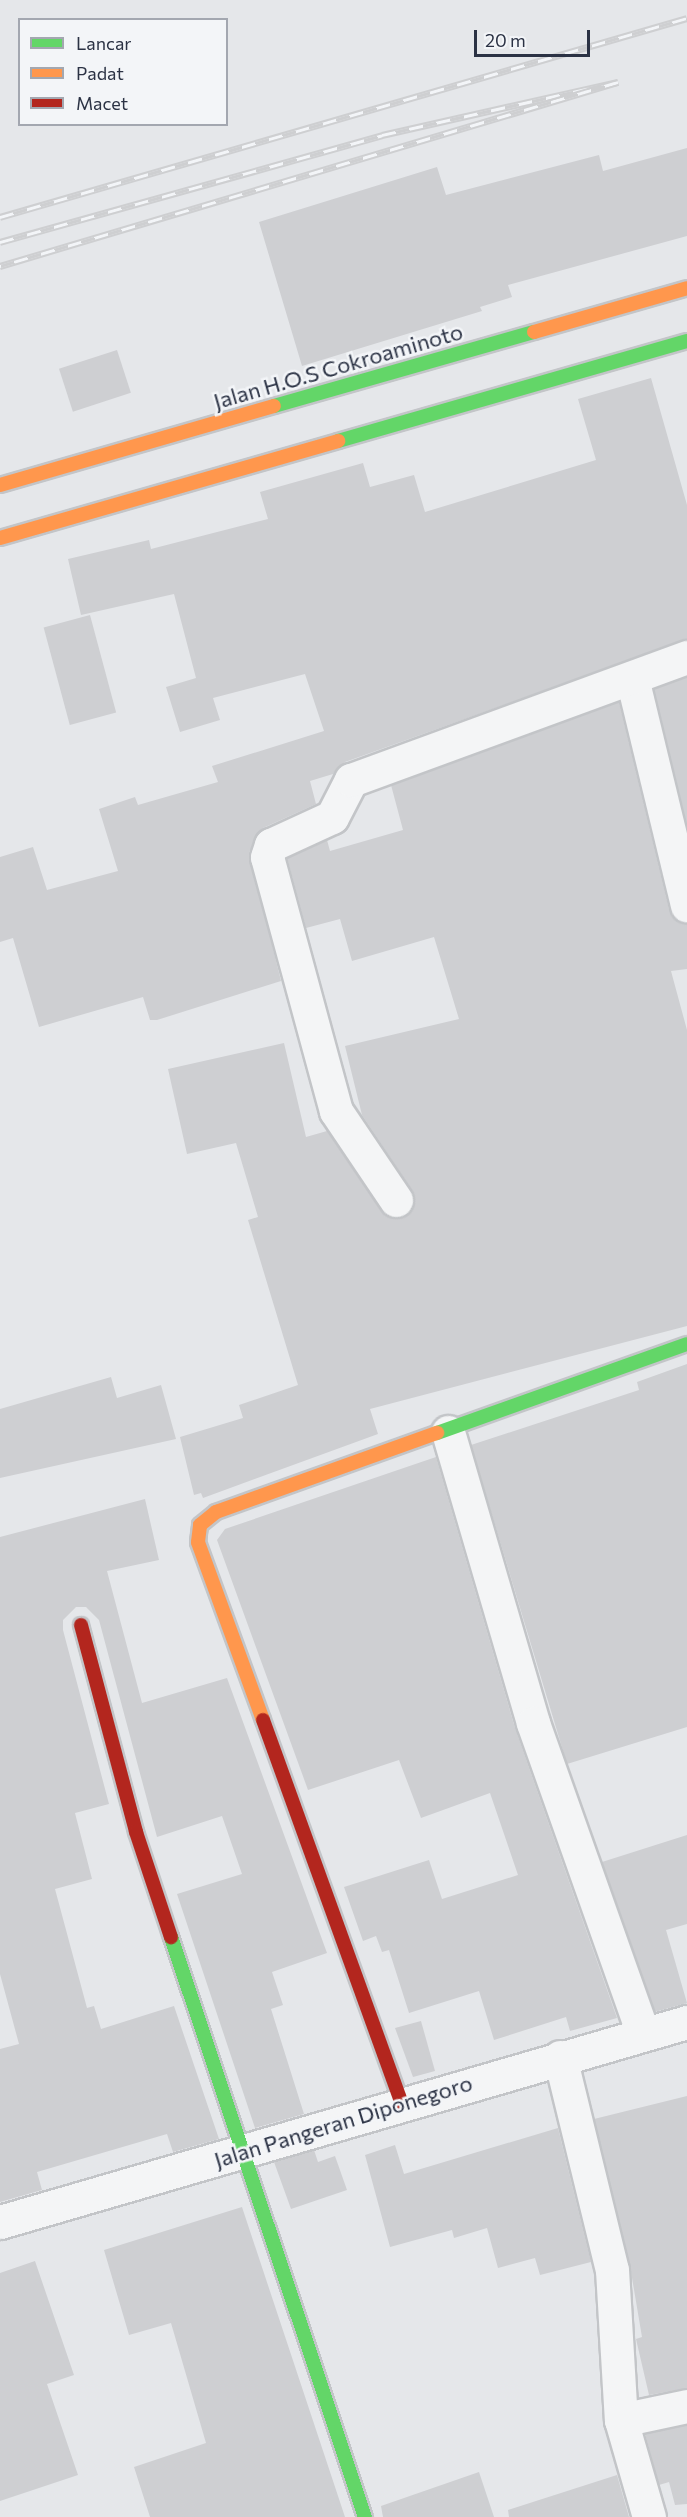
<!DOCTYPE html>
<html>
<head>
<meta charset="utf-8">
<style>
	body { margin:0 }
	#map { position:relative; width:687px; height:2517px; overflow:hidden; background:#e5e7ea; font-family:Commissioner,sans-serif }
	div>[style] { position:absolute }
	.building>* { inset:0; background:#cecfd2; transform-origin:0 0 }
	.roads { filter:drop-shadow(2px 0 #c3c5c8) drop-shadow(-2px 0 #c3c5c8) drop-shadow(0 2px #c3c5c8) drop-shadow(0 -2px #c3c5c8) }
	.street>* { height:33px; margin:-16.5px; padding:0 16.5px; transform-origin:16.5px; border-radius:16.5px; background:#f4f5f6 }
	.fast>* { height:14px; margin:-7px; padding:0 7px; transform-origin:7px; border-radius:7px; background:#63d668 }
	.slow>* { height:14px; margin:-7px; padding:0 7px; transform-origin:7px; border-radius:7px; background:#ff974d }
	.jam>* { height:14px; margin:-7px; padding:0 7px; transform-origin:7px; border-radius:7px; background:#b3261e }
	.rail>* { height:7px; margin-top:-3.5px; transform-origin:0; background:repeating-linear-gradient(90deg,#f3f5f8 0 14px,#cecfd1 0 28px); box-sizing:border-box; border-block:2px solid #cecfd1 }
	span { translate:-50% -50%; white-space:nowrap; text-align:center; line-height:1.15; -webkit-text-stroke:5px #f3f5f8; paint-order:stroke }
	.street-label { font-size:22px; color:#2b3244 }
	.legend { position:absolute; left:18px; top:18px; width:210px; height:108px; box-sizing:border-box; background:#f3f5f8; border:2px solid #a3a7b0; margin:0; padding:8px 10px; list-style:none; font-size:18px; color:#2b3244 }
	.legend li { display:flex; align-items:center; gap:12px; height:30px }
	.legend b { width:30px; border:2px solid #a3a7b0 }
	.scale { position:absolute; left:474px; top:30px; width:116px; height:27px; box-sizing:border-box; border:3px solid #2b3244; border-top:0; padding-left:8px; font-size:18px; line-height:21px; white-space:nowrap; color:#2b3244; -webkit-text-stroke:4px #f3f5f8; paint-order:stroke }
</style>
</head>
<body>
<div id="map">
	<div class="building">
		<div style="clip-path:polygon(687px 148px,687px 236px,508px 285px,512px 297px,480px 307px,482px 311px,302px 366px,259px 222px,437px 167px,446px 195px,599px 155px,603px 171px)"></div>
		<div style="left:117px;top:350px;width:45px;height:61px;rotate:72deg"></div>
		<div style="clip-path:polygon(651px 378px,687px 505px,687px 639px,345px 762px,333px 774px,310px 781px,316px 804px,263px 828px,249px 852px,281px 981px,157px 1020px,150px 1020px,143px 997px,39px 1027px,13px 938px,0 942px,0 857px,33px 847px,47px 890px,118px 871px,99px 809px,135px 797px,138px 805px,218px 782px,212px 766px,324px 731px,305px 674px,213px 698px,220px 720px,180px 732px,166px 687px,196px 678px,174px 594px,81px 615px,68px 559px,149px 540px,151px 549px,268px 519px,260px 492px,363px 463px,370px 487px,414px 475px,425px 512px,596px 460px,578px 399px)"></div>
		<div style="left:90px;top:615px;width:101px;height:48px;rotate:75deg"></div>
		<div style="clip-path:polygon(687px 677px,687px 825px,654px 689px)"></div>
		<div style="clip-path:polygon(619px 702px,669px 909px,687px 923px,687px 969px,671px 971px,687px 1030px,687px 1326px,370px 1409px,378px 1434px,203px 1498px,201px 1493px,194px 1495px,180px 1437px,243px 1418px,239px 1405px,298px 1385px,248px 1220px,258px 1217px,236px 1143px,187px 1154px,168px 1069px,284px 1043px,306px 1137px,327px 1131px,381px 1211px,397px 1219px,407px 1215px,415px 1199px,412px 1190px,362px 1115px,345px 1046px,459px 1019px,434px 937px,352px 961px,340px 919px,306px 928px,287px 858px,327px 840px,330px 851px,403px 830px,391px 785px)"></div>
		<div style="clip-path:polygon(687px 1364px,687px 1727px,567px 1764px,471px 1445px,639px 1390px,637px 1382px)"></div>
		<div style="clip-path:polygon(111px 1377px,117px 1398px,161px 1385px,176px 1439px,0 1478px,0 1409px)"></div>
		<div style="clip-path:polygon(436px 1457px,515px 1728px,617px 2018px,570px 2031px,566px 2017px,494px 2040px,479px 1991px,409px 2013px,389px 1950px,382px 1952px,376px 1936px,363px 1941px,344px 1887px,429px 1860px,442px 1899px,518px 1875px,490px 1793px,421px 1818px,399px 1760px,308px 1790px,217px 1540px,225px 1529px)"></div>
		<div style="clip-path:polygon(145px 1499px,159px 1560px,107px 1571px,142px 1703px,227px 1678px,327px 1953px,272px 1972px,283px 2005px,271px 2009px,304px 2114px,255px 2128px,177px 1894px,242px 1874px,222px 1816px,157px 1837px,99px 1620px,86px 1607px,76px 1607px,63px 1620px,63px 1630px,109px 1804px,75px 1813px,92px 1879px,55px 1889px,87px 2008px,94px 2006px,101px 2029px,174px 2006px,219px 2139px,173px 2152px,167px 2134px,37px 2172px,42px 2190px,0 2202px,0 2049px,19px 2044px,0 1974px,0 1537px)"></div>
		<div style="clip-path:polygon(687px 1835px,687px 1924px,666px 1930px,687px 2003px,655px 2012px,602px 1862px)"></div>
		<div style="clip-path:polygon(421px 2021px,435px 2071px,413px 2077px,395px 2028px)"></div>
		<div style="clip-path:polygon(687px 2096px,687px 2388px,649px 2395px,636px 2339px,642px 2337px,630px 2266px,594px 2119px)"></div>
		<div style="clip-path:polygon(558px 2128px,591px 2262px,540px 2275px,535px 2258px,498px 2268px,487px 2228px,454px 2238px,452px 2230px,390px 2247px,365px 2155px,395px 2145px,404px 2174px)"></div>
		<div style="clip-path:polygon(314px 2150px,318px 2162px,335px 2156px,347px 2190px,291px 2209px,274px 2162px)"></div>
		<div style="clip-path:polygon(242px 2207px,345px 2517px,150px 2517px,134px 2467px,206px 2443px,171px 2323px,129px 2335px,104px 2250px)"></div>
		<div style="clip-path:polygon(35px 2261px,74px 2375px,47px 2384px,78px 2475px,0 2501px,0 2273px)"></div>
		<div style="clip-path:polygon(687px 2425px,687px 2504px,675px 2505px,669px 2482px,659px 2485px,645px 2434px)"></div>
		<div style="clip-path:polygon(479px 2472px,494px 2517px,383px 2517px,381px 2506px)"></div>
		<div style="clip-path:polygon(617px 2475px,629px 2517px,509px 2517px,508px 2510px)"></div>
	</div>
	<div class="roads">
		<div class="street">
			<div style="left:632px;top:678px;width:234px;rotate:76.4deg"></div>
			<div style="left:396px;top:1200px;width:107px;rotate:-124deg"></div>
			<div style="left:336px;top:1111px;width:263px;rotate:-105.2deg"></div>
			<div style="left:267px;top:857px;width:13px;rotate:-72deg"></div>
			<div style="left:271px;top:845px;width:67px;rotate:-24.7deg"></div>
			<div style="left:332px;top:817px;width:42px;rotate:-62.8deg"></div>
			<div style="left:351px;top:780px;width:358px;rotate:-20.1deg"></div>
			<div style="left:448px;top:1432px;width:303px;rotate:73.7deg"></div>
			<div style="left:533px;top:1723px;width:330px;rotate:70.5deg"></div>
			<div style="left:560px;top:2057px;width:219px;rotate:76.3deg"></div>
			<div style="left:612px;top:2270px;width:150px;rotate:86.6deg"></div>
			<div style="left:621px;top:2420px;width:101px;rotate:73.9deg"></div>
			<div style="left:0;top:2222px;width:716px;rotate:-16.23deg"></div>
			<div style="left:621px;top:2420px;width:67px;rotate:-12deg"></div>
		</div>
		<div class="fast">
			<div style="left:274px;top:406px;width:270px;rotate:-15.9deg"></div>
			<div style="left:338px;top:441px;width:363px;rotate:-16deg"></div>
			<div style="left:437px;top:1433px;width:265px;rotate:-19.6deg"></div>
			<div style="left:171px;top:1937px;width:612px;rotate:71.51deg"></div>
		</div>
		<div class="slow">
			<div style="left:534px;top:332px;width:159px;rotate:-16deg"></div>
			<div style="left:0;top:485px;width:285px;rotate:-16.1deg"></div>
			<div style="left:0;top:538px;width:352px;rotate:-16deg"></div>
			<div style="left:263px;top:1720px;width:189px;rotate:-110.1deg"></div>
			<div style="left:198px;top:1542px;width:17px;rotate:-83deg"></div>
			<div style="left:200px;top:1525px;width:21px;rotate:-39deg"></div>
			<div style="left:216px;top:1512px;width:235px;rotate:-19.7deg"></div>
		</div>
		<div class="jam">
			<div style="left:81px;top:1625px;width:214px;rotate:75.1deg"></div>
			<div style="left:136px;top:1832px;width:111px;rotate:71.6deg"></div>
			<div style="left:263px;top:1720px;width:407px;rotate:70.1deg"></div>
		</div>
	</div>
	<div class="rail">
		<div style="left:0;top:217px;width:715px;rotate:-16.15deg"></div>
		<div style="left:0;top:242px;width:397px;rotate:-15.6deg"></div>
		<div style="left:382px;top:135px;width:242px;rotate:-12.7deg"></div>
		<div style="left:618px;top:82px;width:645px;rotate:163.42deg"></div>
	</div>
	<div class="street-label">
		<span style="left:338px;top:366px;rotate:-16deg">Jalan H.O.S Cokroaminoto</span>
		<span style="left:343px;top:2121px;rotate:-17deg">Jalan Pangeran Diponegoro</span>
	</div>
	<ul class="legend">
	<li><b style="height:8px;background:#63d668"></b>Lancar</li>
	<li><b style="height:8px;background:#ff974d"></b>Padat</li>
	<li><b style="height:8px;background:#b3261e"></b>Macet</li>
	</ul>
	<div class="scale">20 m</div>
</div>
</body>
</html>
